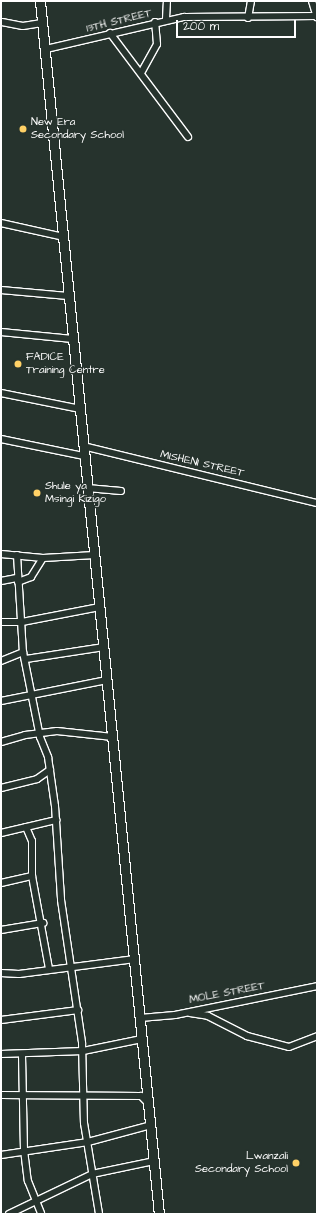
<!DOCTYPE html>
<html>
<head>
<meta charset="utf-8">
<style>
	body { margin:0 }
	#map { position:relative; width:318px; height:1215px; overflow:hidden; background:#26332d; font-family:"Architects Daughter",sans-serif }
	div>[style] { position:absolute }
	.roads { filter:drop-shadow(1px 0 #fff) drop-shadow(-1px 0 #fff) drop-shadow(0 1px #fff) drop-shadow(0 -1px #fff) }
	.minor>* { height:6px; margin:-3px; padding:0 3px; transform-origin:3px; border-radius:3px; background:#26332d }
	.highway>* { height:9px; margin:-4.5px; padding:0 4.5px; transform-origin:4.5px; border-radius:4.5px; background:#26332d }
	.dots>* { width:11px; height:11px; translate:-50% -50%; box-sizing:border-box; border:2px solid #26332d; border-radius:50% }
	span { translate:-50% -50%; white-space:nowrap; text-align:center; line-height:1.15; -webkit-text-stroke:3px #26332d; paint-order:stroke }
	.street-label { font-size:11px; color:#fff }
	.poi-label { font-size:11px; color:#fff }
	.left { translate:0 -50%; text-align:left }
	.right { translate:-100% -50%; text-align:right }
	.frame { position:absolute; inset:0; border:2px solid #fff; pointer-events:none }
	.scale { position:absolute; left:176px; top:20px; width:120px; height:18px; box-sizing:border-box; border:2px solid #fff; border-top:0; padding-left:5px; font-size:12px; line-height:14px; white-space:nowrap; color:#fff; -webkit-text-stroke:3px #26332d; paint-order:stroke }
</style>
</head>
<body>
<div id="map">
	<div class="roads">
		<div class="minor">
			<div style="left:312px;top:1px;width:17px;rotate:73deg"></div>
			<div style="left:248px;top:18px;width:17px;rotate:-80deg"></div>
			<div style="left:166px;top:19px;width:18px;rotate:-87deg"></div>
			<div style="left:2px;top:22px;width:21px;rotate:11deg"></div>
			<div style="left:23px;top:26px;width:19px;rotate:-9deg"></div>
			<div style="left:110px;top:33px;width:130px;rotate:53.1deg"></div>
			<div style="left:46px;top:49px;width:142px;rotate:-13.1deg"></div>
			<div style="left:184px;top:17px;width:133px;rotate:-0.4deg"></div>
			<div style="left:141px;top:73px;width:33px;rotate:-61deg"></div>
			<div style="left:157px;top:44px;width:22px;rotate:-95deg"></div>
			<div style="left:1px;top:223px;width:65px;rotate:12.5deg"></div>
			<div style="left:1px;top:290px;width:67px;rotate:5.1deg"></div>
			<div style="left:1px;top:332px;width:72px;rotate:5.6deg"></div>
			<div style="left:1px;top:393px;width:81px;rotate:11.4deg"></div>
			<div style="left:1px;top:439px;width:85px;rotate:11.6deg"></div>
			<div style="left:83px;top:446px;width:241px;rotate:13.7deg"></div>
			<div style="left:87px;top:488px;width:34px;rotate:5deg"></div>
			<div style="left:1px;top:554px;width:42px;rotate:5.4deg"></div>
			<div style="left:43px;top:558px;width:52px;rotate:-3.3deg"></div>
			<div style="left:17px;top:555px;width:97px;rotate:86.5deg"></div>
			<div style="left:23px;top:652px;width:87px;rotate:78.7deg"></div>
			<div style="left:40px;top:737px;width:22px;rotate:68deg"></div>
			<div style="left:48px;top:757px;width:49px;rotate:81.9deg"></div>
			<div style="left:55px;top:806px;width:94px;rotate:86.3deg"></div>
			<div style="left:61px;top:900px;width:145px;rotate:81.6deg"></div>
			<div style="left:82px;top:1043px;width:80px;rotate:88.6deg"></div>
			<div style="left:84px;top:1123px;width:92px;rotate:80.6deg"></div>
			<div style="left:1px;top:581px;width:16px;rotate:-11deg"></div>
			<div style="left:18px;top:582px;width:14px;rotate:-21deg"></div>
			<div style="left:31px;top:577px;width:22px;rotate:-58deg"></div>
			<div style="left:1px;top:622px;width:21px"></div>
			<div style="left:22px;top:622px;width:79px;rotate:-10.9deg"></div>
			<div style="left:26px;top:659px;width:79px;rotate:-8.7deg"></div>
			<div style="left:1px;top:661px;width:24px;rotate:-22deg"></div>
			<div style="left:1px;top:701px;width:108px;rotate:-11.2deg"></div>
			<div style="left:1px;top:742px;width:25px;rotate:-16deg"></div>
			<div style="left:25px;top:735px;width:32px;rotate:-7deg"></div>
			<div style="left:57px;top:731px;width:56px;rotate:6.1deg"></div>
			<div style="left:1px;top:788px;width:37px;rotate:-14deg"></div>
			<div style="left:37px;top:779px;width:16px;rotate:-35deg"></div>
			<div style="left:26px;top:827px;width:15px;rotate:67deg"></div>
			<div style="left:32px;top:841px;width:35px;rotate:90deg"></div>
			<div style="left:32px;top:876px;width:95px;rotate:79.6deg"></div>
			<div style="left:1px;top:833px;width:57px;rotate:-13.3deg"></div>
			<div style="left:1px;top:883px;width:32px;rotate:-13deg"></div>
			<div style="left:1px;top:930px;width:43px;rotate:-9.5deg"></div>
			<div style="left:1px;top:973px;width:18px;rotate:3deg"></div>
			<div style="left:19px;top:974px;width:117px;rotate:-7.4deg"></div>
			<div style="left:190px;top:1013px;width:18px;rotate:9deg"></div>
			<div style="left:208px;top:1016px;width:44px;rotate:27.1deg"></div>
			<div style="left:247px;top:1036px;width:43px;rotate:14.7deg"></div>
			<div style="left:289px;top:1047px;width:30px;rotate:-21deg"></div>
			<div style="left:140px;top:1018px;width:35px;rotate:-5deg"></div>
			<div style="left:175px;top:1015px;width:145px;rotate:-11.5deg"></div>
			<div style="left:1px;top:1020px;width:78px;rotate:-7.4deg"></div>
			<div style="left:1px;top:1054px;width:82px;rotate:-2.1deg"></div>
			<div style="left:83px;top:1051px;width:60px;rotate:-11.5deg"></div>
			<div style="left:22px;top:1055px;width:95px;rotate:88.8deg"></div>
			<div style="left:24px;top:1150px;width:31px;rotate:83deg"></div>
			<div style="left:28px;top:1181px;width:35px;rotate:68deg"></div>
			<div style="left:1px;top:1095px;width:140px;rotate:0.4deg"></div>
			<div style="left:141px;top:1096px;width:10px;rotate:45deg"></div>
			<div style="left:1px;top:1155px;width:88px;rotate:-8.5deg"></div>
			<div style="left:88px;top:1142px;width:65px;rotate:-15.1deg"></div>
			<div style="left:9px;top:1214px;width:92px;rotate:-25.7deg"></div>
			<div style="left:92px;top:1174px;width:63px;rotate:-11.8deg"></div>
		</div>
		<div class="highway">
			<div style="left:40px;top:1px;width:1219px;rotate:84.4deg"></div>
		</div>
	</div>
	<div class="dots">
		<div style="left:23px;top:129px;background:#ffd166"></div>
		<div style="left:18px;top:364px;background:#ffd166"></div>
		<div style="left:37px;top:493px;background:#ffd166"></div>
		<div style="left:296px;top:1163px;background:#ffd166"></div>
	</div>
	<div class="street-label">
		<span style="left:119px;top:21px;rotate:-14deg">13TH STREET</span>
		<span style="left:202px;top:464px;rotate:13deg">MISHENI STREET</span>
		<span style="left:227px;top:993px;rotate:-11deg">MOLE STREET</span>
	</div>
	<div class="poi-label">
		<span class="left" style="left:31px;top:129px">New Era<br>Secondary School</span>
		<span class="left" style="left:26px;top:364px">FADICE<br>Training Centre</span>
		<span class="left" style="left:45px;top:493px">Shule ya<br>Msingi Kizigo</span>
		<span class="right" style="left:288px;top:1163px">Lwanzali<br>Secondary School</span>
	</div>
	<div class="frame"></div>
	<div class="scale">200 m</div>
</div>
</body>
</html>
